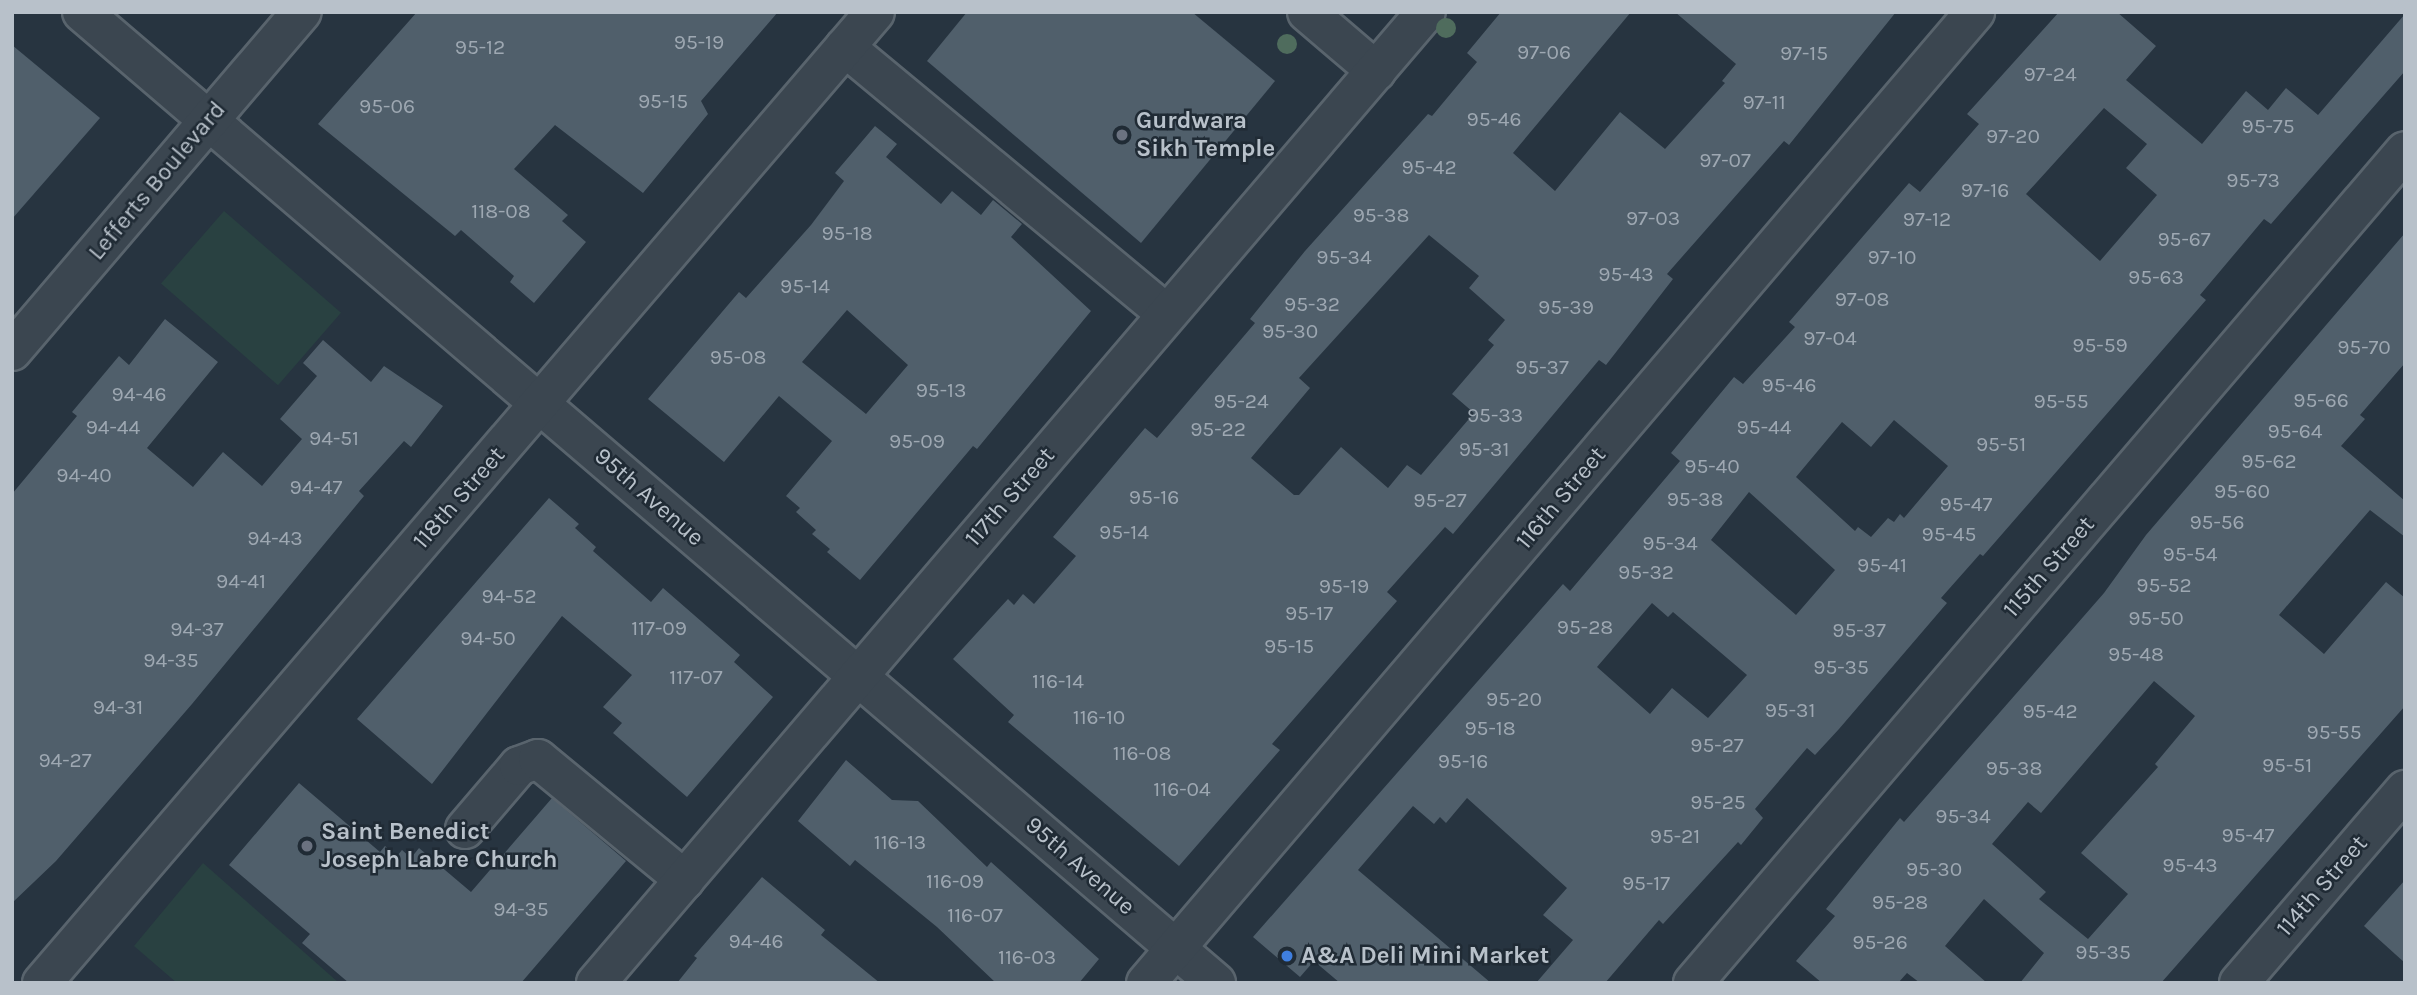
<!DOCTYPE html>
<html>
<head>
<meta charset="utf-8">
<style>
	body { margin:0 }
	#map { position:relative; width:2417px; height:995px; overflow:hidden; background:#273440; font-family:Karla,sans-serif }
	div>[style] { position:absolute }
	.green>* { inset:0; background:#294141; transform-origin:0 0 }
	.building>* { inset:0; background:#505f6b }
	.roads { filter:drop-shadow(2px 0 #59646d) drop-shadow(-2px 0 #59646d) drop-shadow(0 2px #59646d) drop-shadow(0 -2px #59646d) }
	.minor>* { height:38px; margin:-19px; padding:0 19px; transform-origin:19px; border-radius:19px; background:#3b4650 }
	.trees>* { width:20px; height:20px; margin:-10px; border-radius:50%; background:#4f6c5d }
	.dots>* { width:19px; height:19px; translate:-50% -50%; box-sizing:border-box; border:4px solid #202b35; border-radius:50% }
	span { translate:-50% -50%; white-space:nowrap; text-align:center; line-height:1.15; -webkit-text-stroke:5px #202b35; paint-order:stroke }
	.number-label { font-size:21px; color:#9ea8b2 }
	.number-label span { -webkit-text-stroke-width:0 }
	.poi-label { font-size:24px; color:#b8c1ca; font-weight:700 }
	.left { translate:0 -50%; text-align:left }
	.street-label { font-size:24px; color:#b8c1ca }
	.frame { position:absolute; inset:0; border:14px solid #b8c1ca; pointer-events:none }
</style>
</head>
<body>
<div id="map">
	<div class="green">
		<div style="left:224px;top:211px;width:155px;height:96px;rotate:41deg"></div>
		<div style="clip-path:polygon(203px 863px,339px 983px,177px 983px,134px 946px)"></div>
	</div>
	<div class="building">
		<div style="clip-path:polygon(417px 12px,778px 12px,701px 101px,708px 114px,643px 193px,555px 125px,514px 169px,568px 215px,562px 221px,586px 242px,534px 303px,510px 282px,514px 276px,461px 230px,455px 236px,318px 124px)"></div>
		<div style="clip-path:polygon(967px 12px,1192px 12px,1275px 81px,1141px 243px,927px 61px)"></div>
		<div style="clip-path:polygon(evenodd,1501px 12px,1631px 12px,1513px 153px,1555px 191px,1620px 112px,1665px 149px,1725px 83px,1722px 81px,1736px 64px,1675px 12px,1896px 12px,1789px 145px,1784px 141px,1667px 274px,1673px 279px,1606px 365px,1599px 360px,1453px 534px,1445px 527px,1387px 592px,1397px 601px,1272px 744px,1280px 750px,1179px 866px,1008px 722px,1014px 715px,953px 659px,1008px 599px,1014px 605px,1023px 594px,1034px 604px,1076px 556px,1053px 537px,1145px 428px,1157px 438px,1255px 323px,1250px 319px,1305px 251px,1428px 114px,1432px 116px,1477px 62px,1467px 53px,1501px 12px,1429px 235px,1479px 276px,1469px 288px,1505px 320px,1488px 340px,1494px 345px,1452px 394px,1474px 413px,1421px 475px,1407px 465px,1388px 488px,1341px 447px,1299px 495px,1294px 495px,1251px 458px,1310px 388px,1299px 378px,1429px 235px)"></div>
		<div style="clip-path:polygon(evenodd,2059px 12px,2117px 12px,2156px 46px,2126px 80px,2202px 144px,2246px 91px,2268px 110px,2286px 88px,2318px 115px,2405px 14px,2405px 71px,2271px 224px,2264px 219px,2200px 295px,2206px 300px,1983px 556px,1980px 554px,1941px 598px,1947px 603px,1839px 729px,1815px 755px,1807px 748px,1755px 809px,1763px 818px,1741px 845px,1738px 842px,1663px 924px,1659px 920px,1605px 983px,1536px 983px,1573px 940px,1543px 915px,1567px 888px,1467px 798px,1446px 823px,1440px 817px,1434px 824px,1413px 806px,1358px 870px,1491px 983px,1340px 983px,1314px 961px,1300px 977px,1253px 937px,1563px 584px,1570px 591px,1680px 461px,1671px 453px,1734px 377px,1743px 384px,1795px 327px,1789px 322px,1909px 183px,1920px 192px,1979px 124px,1967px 114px,2059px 12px,2104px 108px,2147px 144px,2126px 168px,2157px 195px,2100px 261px,2026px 194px,2104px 108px,2059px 12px,1894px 420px,1948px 466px,1904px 518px,1900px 514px,1894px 522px,1888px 518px,1871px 537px,1858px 527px,1855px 531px,1796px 477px,1842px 422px,1871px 447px,1894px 420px,2059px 12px,1749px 492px,1835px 570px,1796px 615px,1711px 540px,1749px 492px,2059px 12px,1652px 603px,1668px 617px,1673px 612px,1747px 675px,1708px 718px,1672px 688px,1650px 714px,1597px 667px,1652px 603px)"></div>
		<div style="clip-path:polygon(12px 45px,100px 118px,12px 219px)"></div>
		<div style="clip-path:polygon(evenodd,875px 126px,897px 144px,886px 157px,941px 204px,952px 191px,981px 215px,993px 200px,1022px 224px,1011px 237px,1091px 311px,977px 449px,973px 446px,860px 580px,827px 552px,830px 549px,812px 534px,816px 530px,796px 512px,800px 508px,786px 496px,832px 441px,779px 396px,724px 462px,648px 399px,739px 292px,746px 298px,811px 225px,844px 181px,835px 173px,875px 126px,847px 310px,908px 365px,866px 414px,802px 362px,847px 310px)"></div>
		<div style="clip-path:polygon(evenodd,2405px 233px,2405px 363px,2360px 415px,2365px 419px,2341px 446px,2405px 501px,2405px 537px,2370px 510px,2279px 615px,2324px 654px,2386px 582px,2405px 598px,2405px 706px,2161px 983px,2020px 983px,2044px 953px,1984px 899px,1945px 946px,1987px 983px,1920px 983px,1907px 973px,1898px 983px,1822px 983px,1796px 961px,1835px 916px,1826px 909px,1900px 818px,1904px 822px,2104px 593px,2146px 535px,2405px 233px,2154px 681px,2195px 716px,2155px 764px,2158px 767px,2081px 853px,2128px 894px,2088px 939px,2039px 899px,2046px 892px,1992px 844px,2028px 802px,2041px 813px,2154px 681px)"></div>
		<div style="clip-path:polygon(165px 319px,218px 362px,147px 448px,193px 487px,223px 452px,262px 486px,302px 439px,280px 419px,317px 376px,303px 363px,323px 340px,371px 382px,384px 366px,443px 406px,411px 447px,404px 441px,359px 491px,364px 496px,192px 704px,56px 861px,12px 903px,12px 494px,77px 416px,72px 412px,119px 356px,129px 365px)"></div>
		<div style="clip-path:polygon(549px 498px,579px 524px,575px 528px,596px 547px,593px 551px,651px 602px,663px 588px,740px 655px,734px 662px,773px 697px,687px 797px,613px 733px,622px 723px,603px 707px,632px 675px,562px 616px,432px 784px,357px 719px)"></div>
		<div style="clip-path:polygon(846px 760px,892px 800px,918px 801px,987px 867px,991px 862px,1099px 959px,1079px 983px,996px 983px,937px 927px,855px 860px,850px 866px,798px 821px)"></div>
		<div style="clip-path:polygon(299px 783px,380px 852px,385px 846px,397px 856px,402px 850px,411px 858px,419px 848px,471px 892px,552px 798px,626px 861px,521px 983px,349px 983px,302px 943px,310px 934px,229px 865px)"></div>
		<div style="clip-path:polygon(762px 877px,825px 930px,821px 935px,880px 983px,677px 983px,697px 958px,694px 956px)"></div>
		<div style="clip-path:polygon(2405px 880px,2405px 963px,2364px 926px)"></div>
	</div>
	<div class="roads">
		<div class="minor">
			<div style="left:82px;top:12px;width:1493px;rotate:40.57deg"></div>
			<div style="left:1307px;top:12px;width:91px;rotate:40.5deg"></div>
			<div style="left:845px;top:47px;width:418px;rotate:39.7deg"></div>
			<div style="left:12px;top:351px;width:446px;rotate:-49.5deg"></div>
			<div style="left:465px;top:829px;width:83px;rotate:-49.4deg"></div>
			<div style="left:519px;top:766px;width:20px;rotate:-20deg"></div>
			<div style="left:538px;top:759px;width:190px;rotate:39.5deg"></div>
			<div style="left:42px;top:983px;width:1279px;rotate:-49.37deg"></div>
			<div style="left:596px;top:983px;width:1277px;rotate:-49.48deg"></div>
			<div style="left:1146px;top:983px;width:1277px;rotate:-49.51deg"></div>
			<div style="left:1693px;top:983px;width:1095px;rotate:-49.44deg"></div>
			<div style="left:2239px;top:983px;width:255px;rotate:-49.3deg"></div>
		</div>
	</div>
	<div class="trees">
		<div style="left:1446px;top:28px"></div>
		<div style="left:1287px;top:44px"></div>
	</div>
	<div class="dots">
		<div style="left:1122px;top:135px;background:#6b7280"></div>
		<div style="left:307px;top:846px;background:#6b7280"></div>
		<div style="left:1287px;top:956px;background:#3f7fe0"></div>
	</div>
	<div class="number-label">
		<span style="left:699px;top:42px">95-19</span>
		<span style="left:480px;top:47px">95-12</span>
		<span style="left:1544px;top:52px">97-06</span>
		<span style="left:1804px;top:53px">97-15</span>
		<span style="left:2050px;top:74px">97-24</span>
		<span style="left:663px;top:101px">95-15</span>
		<span style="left:1764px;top:102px">97-11</span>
		<span style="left:387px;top:106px">95-06</span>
		<span style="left:1494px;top:119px">95-46</span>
		<span style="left:2268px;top:126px">95-75</span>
		<span style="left:2013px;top:136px">97-20</span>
		<span style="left:1725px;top:160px">97-07</span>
		<span style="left:1429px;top:167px">95-42</span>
		<span style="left:2253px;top:180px">95-73</span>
		<span style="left:1985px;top:190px">97-16</span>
		<span style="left:501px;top:211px">118-08</span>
		<span style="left:1381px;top:215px">95-38</span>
		<span style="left:1653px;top:218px">97-03</span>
		<span style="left:1927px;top:219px">97-12</span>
		<span style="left:847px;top:233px">95-18</span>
		<span style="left:2184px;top:239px">95-67</span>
		<span style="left:1344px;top:257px">95-34</span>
		<span style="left:1892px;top:257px">97-10</span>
		<span style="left:1626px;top:274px">95-43</span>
		<span style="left:2156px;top:277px">95-63</span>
		<span style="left:805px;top:286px">95-14</span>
		<span style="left:1862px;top:299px">97-08</span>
		<span style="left:1312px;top:304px">95-32</span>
		<span style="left:1566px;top:307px">95-39</span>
		<span style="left:1290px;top:331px">95-30</span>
		<span style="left:1830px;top:338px">97-04</span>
		<span style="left:2100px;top:345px">95-59</span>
		<span style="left:2364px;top:347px">95-70</span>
		<span style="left:738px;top:357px">95-08</span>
		<span style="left:1542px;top:367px">95-37</span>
		<span style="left:1789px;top:385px">95-46</span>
		<span style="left:941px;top:390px">95-13</span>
		<span style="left:139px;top:394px">94-46</span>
		<span style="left:2321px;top:400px">95-66</span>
		<span style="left:1241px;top:401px">95-24</span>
		<span style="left:2061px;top:401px">95-55</span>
		<span style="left:1495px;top:415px">95-33</span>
		<span style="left:113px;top:427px">94-44</span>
		<span style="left:1764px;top:427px">95-44</span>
		<span style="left:1218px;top:429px">95-22</span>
		<span style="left:2295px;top:431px">95-64</span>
		<span style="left:334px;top:438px">94-51</span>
		<span style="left:917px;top:441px">95-09</span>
		<span style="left:2001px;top:444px">95-51</span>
		<span style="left:1484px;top:449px">95-31</span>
		<span style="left:2269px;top:461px">95-62</span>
		<span style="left:1712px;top:466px">95-40</span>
		<span style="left:84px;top:475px">94-40</span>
		<span style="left:316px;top:487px">94-47</span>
		<span style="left:2242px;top:491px">95-60</span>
		<span style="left:1154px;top:497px">95-16</span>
		<span style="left:1695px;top:499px">95-38</span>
		<span style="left:1440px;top:500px">95-27</span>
		<span style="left:1966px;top:504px">95-47</span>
		<span style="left:2217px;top:522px">95-56</span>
		<span style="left:1124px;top:532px">95-14</span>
		<span style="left:1949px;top:534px">95-45</span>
		<span style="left:275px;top:538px">94-43</span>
		<span style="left:1670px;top:543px">95-34</span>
		<span style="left:2190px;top:554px">95-54</span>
		<span style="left:1882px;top:565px">95-41</span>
		<span style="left:1646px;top:572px">95-32</span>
		<span style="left:241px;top:581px">94-41</span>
		<span style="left:2164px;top:585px">95-52</span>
		<span style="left:1344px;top:586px">95-19</span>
		<span style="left:509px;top:596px">94-52</span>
		<span style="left:1309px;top:613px">95-17</span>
		<span style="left:2156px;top:618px">95-50</span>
		<span style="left:1585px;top:627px">95-28</span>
		<span style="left:659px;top:628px">117-09</span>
		<span style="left:197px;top:629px">94-37</span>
		<span style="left:1859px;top:630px">95-37</span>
		<span style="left:488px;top:638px">94-50</span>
		<span style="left:1289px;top:646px">95-15</span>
		<span style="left:2136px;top:654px">95-48</span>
		<span style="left:171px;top:660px">94-35</span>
		<span style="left:1841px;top:667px">95-35</span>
		<span style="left:696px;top:677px">117-07</span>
		<span style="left:1058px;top:681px">116-14</span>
		<span style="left:1514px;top:699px">95-20</span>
		<span style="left:118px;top:707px">94-31</span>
		<span style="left:1790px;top:710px">95-31</span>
		<span style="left:2050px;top:711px">95-42</span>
		<span style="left:1099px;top:717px">116-10</span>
		<span style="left:1490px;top:728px">95-18</span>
		<span style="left:2334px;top:732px">95-55</span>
		<span style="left:1717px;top:745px">95-27</span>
		<span style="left:1142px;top:753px">116-08</span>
		<span style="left:65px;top:760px">94-27</span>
		<span style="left:1463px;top:761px">95-16</span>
		<span style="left:2287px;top:765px">95-51</span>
		<span style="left:2014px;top:768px">95-38</span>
		<span style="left:1182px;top:789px">116-04</span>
		<span style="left:1718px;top:802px">95-25</span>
		<span style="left:1963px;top:816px">95-34</span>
		<span style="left:2248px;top:835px">95-47</span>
		<span style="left:1675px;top:836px">95-21</span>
		<span style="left:900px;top:842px">116-13</span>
		<span style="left:2190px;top:865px">95-43</span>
		<span style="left:1934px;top:869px">95-30</span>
		<span style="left:955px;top:881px">116-09</span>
		<span style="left:1646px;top:883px">95-17</span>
		<span style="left:1900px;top:902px">95-28</span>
		<span style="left:521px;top:909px">94-35</span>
		<span style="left:975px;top:915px">116-07</span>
		<span style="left:756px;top:941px">94-46</span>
		<span style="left:1880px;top:942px">95-26</span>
		<span style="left:2103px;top:952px">95-35</span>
		<span style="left:1027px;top:957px">116-03</span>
	</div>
	<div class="poi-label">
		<span class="left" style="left:1136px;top:135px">Gurdwara<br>Sikh Temple</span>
		<span class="left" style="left:321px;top:846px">Saint Benedict<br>Joseph Labre Church</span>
		<span class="left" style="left:1301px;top:956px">A&amp;A Deli Mini Market</span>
	</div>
	<div class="street-label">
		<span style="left:157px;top:181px;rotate:-50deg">Lefferts Boulevard</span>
		<span style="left:649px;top:497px;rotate:41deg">95th Avenue</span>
		<span style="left:1010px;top:497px;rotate:-49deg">117th Street</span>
		<span style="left:459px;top:498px;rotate:-49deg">118th Street</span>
		<span style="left:1561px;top:498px;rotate:-50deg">116th Street</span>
		<span style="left:2049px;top:567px;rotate:-49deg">115th Street</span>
		<span style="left:1080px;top:866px;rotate:41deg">95th Avenue</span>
		<span style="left:2322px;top:886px;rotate:-49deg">114th Street</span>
	</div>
	<div class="frame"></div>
</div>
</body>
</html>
